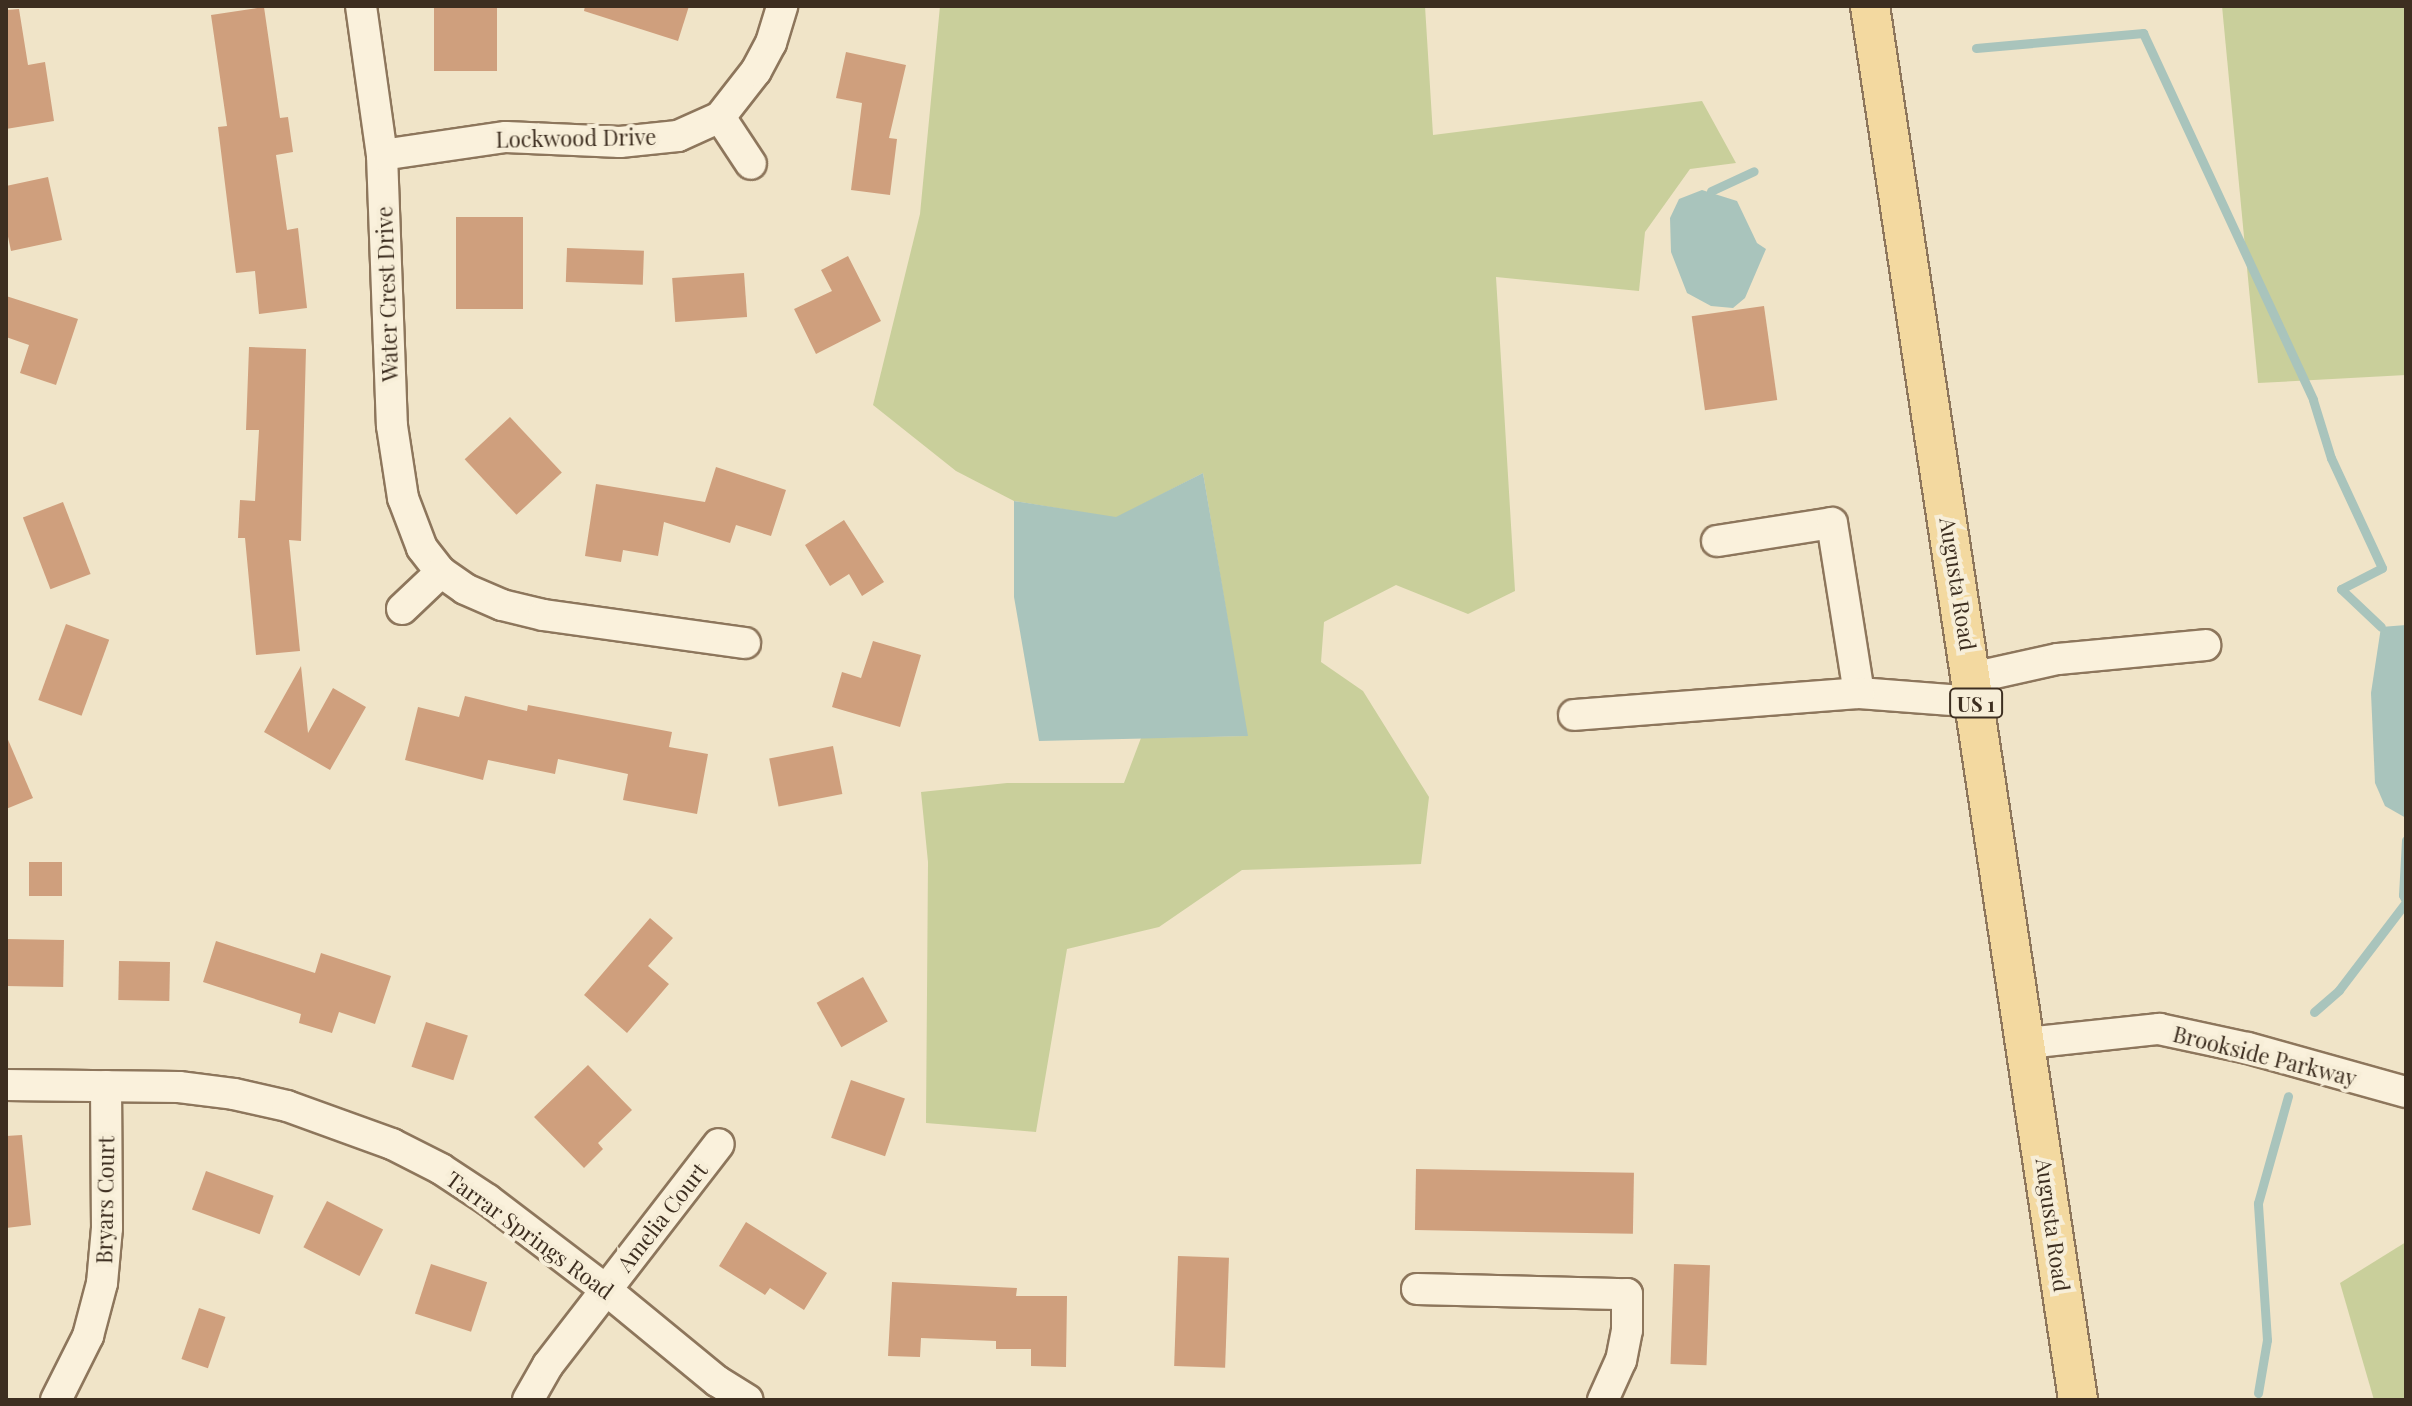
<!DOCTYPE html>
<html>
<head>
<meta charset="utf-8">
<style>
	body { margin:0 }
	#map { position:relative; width:2412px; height:1406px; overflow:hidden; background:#f0e4c8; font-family:"Playfair Display",serif }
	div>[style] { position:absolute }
	.green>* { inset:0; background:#c9cf9b }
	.water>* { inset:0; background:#a9c4bc }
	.stream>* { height:9px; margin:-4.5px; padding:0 4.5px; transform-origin:4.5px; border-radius:4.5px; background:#a9c4bc }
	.building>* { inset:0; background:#cf9f7d; transform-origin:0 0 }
	.roads { filter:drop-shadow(2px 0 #8d765c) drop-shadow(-2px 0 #8d765c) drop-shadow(0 2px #8d765c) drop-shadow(0 -2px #8d765c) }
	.minor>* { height:30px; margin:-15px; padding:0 15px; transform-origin:15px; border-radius:15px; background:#faf1dc }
	.major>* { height:38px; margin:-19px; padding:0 19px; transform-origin:19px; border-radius:19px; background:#f3d9a0 }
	span { translate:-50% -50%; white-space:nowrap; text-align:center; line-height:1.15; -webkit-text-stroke:8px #f7eed8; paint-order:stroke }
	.shield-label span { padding:2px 6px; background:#f7eed8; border:2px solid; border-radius:6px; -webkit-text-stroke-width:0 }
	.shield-label { font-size:20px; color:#3d2e20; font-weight:700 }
	.street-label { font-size:22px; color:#3d2e20 }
	.frame { position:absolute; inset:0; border:8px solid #3d2e20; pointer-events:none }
</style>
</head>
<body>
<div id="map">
	<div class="green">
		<div style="clip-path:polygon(940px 6px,1425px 6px,1433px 135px,1702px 101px,1736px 163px,1690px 169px,1645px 232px,1639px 291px,1496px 277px,1515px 591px,1468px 614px,1396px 585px,1324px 622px,1321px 662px,1363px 691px,1429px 797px,1421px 864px,1242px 870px,1159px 927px,1067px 949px,1036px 1132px,926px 1123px,928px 862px,921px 792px,1007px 783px,1124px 783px,1141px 738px,1247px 736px,1203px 473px,1116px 518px,1014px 501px,956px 471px,873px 405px,920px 214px)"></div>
		<div style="clip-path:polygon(2222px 6px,2406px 6px,2406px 375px,2258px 383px)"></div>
		<div style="clip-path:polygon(2406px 1242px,2406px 1400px,2374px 1400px,2340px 1283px)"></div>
	</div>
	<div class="water">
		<div style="clip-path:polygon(1702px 190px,1737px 201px,1757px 243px,1766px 249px,1745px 298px,1733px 308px,1711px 306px,1687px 293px,1671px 252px,1670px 218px,1679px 199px)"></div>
		<div style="clip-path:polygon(1203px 473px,1248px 736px,1039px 741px,1014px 597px,1014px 501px,1116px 517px)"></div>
		<div style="clip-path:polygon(2406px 625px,2406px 818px,2385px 806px,2375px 783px,2371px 693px,2381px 627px)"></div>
	</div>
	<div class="stream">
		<div style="left:1976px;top:48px;width:168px;rotate:-5.1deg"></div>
		<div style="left:2143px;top:33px;width:404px;rotate:65.1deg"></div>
		<div style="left:2313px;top:400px;width:61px;rotate:72.8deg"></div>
		<div style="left:2331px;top:458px;width:121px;rotate:65.1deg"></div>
		<div style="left:2382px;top:568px;width:46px;rotate:152.9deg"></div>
		<div style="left:2341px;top:589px;width:55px;rotate:43.5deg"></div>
		<div style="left:1711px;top:191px;width:47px;rotate:-24.9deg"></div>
		<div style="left:2406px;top:840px;width:55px;rotate:93.1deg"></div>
		<div style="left:2403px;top:895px;width:7px;rotate:63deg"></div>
		<div style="left:2314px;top:1012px;width:33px;rotate:-41deg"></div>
		<div style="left:2339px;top:990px;width:111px;rotate:-52.7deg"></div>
		<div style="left:2258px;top:1393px;width:54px;rotate:-80.4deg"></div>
		<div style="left:2267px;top:1340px;width:137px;rotate:-93.8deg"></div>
		<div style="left:2258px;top:1203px;width:111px;rotate:-74.3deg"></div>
	</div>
	<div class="building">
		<div style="left:434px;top:6px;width:63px;height:65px"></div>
		<div style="clip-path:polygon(585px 6px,689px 6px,678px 41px,584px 11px)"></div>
		<div style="clip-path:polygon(264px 7px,280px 118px,288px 117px,293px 152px,276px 155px,287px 230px,298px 228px,307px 308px,259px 314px,255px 271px,236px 273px,218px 127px,227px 126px,211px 15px)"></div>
		<div style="clip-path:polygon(19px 9px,28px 65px,45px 62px,54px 121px,6px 129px,6px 10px)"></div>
		<div style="clip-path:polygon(846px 52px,906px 65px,889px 138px,897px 139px,890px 195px,851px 190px,862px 103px,836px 98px)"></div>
		<div style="clip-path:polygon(48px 177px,62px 240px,11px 251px,6px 227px,6px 186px)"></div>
		<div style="left:456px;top:217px;width:67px;height:92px"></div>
		<div style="left:567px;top:248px;width:77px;height:34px;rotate:2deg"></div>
		<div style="clip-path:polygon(848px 256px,881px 321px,816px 354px,794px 309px,832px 291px,821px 270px)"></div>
		<div style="left:744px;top:273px;width:44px;height:72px;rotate:86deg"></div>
		<div style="clip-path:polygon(6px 296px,78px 319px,56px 385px,20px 373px,29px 345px,6px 337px)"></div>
		<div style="left:1764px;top:306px;width:95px;height:73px;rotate:82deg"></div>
		<div style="clip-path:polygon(249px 347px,306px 349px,301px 541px,289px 540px,300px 651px,256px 655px,245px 538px,238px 538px,240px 500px,255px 501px,259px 430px,246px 430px)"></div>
		<div style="left:510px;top:417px;width:76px;height:62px;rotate:47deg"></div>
		<div style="clip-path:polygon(716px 467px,786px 490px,771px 536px,736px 525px,730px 543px,664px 522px,658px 556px,623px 550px,621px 562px,585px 556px,596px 484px,705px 502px)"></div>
		<div style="left:63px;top:502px;width:77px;height:43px;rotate:69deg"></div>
		<div style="clip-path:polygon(844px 520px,884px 582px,862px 596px,849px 574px,830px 586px,805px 545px)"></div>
		<div style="left:66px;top:624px;width:46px;height:81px;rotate:20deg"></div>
		<div style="clip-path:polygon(873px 641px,921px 655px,900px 727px,832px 707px,842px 672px,861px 678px)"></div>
		<div style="clip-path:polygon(301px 666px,308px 733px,333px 688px,366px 707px,330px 770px,264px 732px)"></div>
		<div style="clip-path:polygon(465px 696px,527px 711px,528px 705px,672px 732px,669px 747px,708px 754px,697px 814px,623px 800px,628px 774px,558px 759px,555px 774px,488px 760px,483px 780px,405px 760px,418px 707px,459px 717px)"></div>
		<div style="clip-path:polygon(6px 735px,33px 798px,6px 809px)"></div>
		<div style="left:833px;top:746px;width:49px;height:65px;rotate:79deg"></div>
		<div style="left:29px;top:862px;width:33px;height:34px"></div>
		<div style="clip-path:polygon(650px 918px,673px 938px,648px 966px,669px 984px,627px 1033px,584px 995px)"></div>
		<div style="left:6px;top:939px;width:58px;height:47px;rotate:1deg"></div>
		<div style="clip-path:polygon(216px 941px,315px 973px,321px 953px,391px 976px,375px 1024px,339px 1012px,332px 1033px,299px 1023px,301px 1014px,203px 982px)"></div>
		<div style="left:119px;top:961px;width:51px;height:39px;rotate:1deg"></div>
		<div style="left:863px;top:977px;width:51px;height:53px;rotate:61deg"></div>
		<div style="left:426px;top:1022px;width:44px;height:47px;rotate:18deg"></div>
		<div style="clip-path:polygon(588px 1065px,632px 1110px,598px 1143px,603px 1149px,584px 1168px,534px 1117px)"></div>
		<div style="left:851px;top:1080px;width:57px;height:61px;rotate:19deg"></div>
		<div style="clip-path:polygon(22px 1135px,31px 1225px,6px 1228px,6px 1136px)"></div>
		<div style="left:1416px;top:1169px;width:218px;height:61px;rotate:1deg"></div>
		<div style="left:206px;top:1171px;width:72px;height:41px;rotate:20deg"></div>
		<div style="left:327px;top:1201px;width:63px;height:52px;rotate:27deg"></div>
		<div style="clip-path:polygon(746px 1222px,827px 1273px,804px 1310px,770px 1288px,765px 1295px,719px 1266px)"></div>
		<div style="left:1178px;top:1256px;width:51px;height:110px;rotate:2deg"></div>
		<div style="left:431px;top:1264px;width:59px;height:52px;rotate:18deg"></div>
		<div style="left:1674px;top:1264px;width:36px;height:100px;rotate:2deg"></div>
		<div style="clip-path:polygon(892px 1282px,1017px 1288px,1016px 1296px,1067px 1296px,1066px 1367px,1031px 1366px,1031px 1349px,996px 1349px,996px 1341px,921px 1338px,920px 1357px,888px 1356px)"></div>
		<div style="left:199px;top:1308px;width:28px;height:54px;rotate:19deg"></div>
	</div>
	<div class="roads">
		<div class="minor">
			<div style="left:361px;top:6px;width:150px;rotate:82deg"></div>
			<div style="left:382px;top:155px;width:271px;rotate:87.9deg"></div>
			<div style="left:392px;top:426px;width:73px;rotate:81.3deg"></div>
			<div style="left:403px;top:498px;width:53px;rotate:69.2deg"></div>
			<div style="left:422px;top:548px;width:31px;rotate:52deg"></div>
			<div style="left:441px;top:572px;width:29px;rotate:35deg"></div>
			<div style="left:465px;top:589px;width:40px;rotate:23.4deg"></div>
			<div style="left:502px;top:605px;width:42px;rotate:13.7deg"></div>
			<div style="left:543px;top:615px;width:204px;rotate:7.9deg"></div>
			<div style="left:720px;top:117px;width:56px;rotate:56.6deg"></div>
			<div style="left:382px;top:155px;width:125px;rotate:-8.3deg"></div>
			<div style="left:506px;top:137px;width:114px;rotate:2.5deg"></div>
			<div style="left:620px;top:142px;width:58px;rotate:-5.9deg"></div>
			<div style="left:678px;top:136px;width:46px;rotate:-24.3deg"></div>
			<div style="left:720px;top:117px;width:58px;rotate:-52deg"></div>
			<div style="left:756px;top:71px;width:32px;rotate:-62deg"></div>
			<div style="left:771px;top:43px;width:39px;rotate:-73deg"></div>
			<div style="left:1717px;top:541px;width:116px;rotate:-8.9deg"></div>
			<div style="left:1832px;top:523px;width:172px;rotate:81deg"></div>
			<div style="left:1859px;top:693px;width:116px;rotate:4.4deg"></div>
			<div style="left:402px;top:609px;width:54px;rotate:-43.5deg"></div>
			<div style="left:1972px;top:678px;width:88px;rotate:-12.5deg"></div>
			<div style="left:2058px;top:659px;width:148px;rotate:-5.4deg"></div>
			<div style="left:1574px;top:715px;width:286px;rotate:-4.4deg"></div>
			<div style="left:2027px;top:1043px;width:133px;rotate:-6.1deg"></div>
			<div style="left:2159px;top:1029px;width:91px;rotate:12.1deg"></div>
			<div style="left:2248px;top:1048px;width:164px;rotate:15.6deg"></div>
			<div style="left:6px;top:1085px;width:173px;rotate:0.7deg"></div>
			<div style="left:179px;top:1087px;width:55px;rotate:7.3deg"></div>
			<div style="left:234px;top:1094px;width:54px;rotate:12.8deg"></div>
			<div style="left:287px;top:1106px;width:112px;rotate:19.9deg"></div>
			<div style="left:392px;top:1144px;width:55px;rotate:27deg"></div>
			<div style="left:441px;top:1169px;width:56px;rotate:33.4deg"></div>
			<div style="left:488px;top:1200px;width:147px;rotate:37.3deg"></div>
			<div style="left:605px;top:1289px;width:145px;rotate:39.4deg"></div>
			<div style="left:717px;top:1381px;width:36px;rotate:32deg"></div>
			<div style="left:1417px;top:1289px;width:210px;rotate:1.4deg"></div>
			<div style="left:1627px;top:1294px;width:36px;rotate:90deg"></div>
			<div style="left:1627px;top:1330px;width:31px;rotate:101deg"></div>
			<div style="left:1621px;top:1360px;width:44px;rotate:114.2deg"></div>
			<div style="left:56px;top:1400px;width:72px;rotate:-63.4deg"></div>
			<div style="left:88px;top:1336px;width:55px;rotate:-75.2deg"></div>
			<div style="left:102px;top:1283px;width:55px;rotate:-84.8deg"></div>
			<div style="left:107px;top:1228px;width:142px;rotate:-90.4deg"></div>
			<div style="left:528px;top:1400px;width:40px;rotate:-60.3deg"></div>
			<div style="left:548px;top:1365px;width:279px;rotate:-52.3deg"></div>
		</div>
		<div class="major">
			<div style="left:1870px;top:6px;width:1409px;rotate:81.51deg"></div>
		</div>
	</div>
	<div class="shield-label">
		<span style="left:1976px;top:703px">US 1</span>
	</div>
	<div class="street-label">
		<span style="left:576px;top:138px;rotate:-1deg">Lockwood Drive</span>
		<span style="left:387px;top:294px;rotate:-92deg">Water Crest Drive</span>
		<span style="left:1958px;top:584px;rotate:81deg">Augusta Road</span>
		<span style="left:2265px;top:1056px;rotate:14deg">Brookside Parkway</span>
		<span style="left:105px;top:1200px;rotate:-89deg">Bryars Court</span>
		<span style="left:662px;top:1217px;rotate:-52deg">Amelia Court</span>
		<span style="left:2053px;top:1225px;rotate:82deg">Augusta Road</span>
		<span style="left:530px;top:1235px;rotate:36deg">Tarrar Springs Road</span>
	</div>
	<div class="frame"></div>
</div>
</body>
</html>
